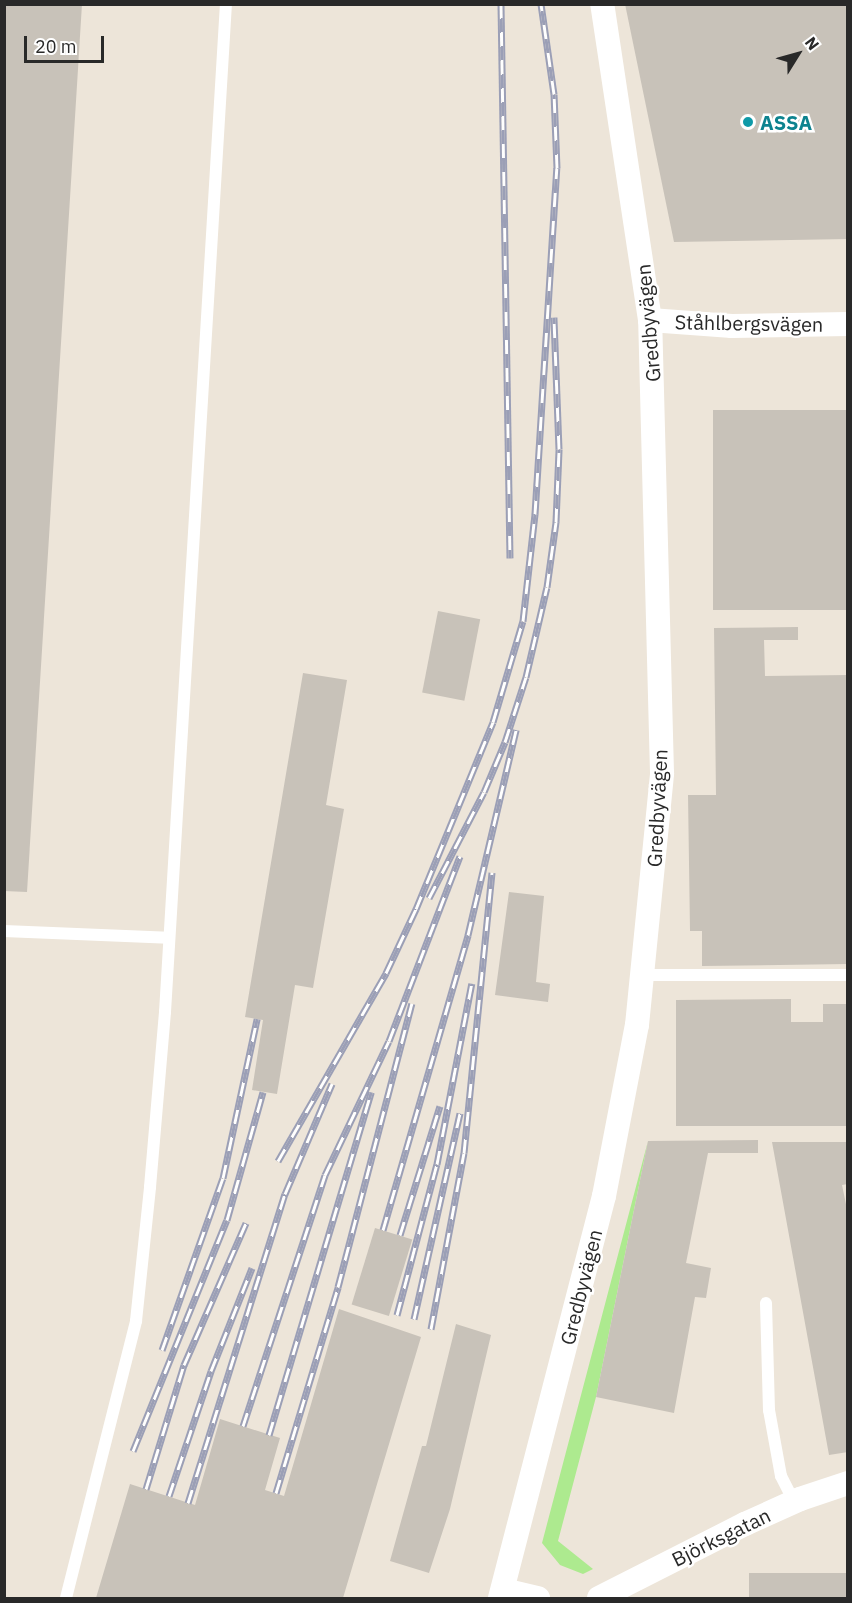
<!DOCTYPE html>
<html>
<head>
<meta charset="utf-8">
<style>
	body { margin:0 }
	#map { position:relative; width:852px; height:1603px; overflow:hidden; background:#ede5d9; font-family:"IBM Plex Sans",sans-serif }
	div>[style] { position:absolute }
	.green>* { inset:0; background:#adea8f }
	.building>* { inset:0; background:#c8c2b9; transform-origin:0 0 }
	.lane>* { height:12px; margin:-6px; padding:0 6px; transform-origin:6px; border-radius:6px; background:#fff }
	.street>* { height:24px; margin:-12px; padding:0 12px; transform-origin:12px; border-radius:12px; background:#fff }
	.rail>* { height:7px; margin-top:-3.5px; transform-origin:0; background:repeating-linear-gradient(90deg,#fff 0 14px,#9b9fb6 0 28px); box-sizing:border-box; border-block:2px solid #9b9fb6 }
	.dots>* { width:16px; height:16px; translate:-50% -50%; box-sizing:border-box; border:3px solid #fff; border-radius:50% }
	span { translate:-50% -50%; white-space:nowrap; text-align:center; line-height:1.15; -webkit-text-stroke:5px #fff; paint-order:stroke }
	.culture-label { font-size:20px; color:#0d838f; font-weight:700 }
	.left { translate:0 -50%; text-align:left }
	.street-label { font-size:20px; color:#292929 }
	.frame { position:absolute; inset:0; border:6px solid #292929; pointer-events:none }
	.north { position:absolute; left:768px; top:24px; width:60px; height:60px; -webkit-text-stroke:4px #fff; paint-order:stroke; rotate:53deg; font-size:16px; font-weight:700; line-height:24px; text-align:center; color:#292929 }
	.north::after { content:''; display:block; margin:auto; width:21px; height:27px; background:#292929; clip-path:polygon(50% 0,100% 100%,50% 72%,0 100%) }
	.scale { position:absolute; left:24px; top:36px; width:80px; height:27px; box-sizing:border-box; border:3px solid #292929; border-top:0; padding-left:8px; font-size:18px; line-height:21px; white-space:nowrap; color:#292929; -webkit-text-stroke:4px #fff; paint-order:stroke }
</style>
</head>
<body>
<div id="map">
	<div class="green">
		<div style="clip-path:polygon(648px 1141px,596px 1397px,558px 1541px,593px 1569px,583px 1574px,560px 1565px,542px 1543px)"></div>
	</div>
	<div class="building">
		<div style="clip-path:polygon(4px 4px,82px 4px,27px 892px,4px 891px)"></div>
		<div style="clip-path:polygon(625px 4px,848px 4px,848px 239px,674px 242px)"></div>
		<div style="left:848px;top:410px;width:200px;height:135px;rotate:90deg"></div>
		<div style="left:438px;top:611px;width:43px;height:83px;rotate:11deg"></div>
		<div style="clip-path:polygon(798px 627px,798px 640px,764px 640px,765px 676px,848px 675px,848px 964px,702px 966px,702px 931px,690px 931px,688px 795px,716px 795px,714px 628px)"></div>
		<div style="clip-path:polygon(303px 673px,347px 680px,326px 805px,344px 809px,313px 988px,295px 985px,277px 1094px,252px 1090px,263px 1020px,245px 1017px)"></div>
		<div style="clip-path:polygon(509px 892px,544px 896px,536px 982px,550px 984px,548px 1002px,495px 995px)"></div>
		<div style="clip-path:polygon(791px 999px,791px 1022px,823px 1022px,823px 1004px,848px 1004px,848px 1126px,676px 1126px,676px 1000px)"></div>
		<div style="clip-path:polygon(758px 1140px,758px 1153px,708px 1153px,686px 1263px,711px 1268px,706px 1298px,695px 1297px,674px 1413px,596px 1397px,648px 1141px)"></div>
		<div style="clip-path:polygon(772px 1142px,848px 1142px,848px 1184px,842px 1185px,848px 1214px,848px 1452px,829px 1455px)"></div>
		<div style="left:375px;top:1228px;width:39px;height:80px;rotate:17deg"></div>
		<div style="clip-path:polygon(339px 1309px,421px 1337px,343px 1598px,96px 1598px,130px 1484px,195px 1505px,220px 1419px,280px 1438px,265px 1490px,284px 1496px)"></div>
		<div style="clip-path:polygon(456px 1324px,491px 1335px,450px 1509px,429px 1573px,390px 1561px,422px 1446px,426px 1446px)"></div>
		<div style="left:848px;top:1573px;width:25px;height:99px;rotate:90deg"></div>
	</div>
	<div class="lane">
		<div style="left:4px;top:931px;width:164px;rotate:2.4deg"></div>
		<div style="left:642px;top:975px;width:206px"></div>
		<div style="left:766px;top:1303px;width:107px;rotate:88.4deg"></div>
		<div style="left:769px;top:1410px;width:67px;rotate:79.7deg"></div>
		<div style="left:781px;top:1476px;width:28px;rotate:63deg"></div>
		<div style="left:66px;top:1598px;width:286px;rotate:-75.8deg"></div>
		<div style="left:136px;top:1321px;width:135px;rotate:-84deg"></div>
		<div style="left:150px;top:1187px;width:176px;rotate:-85.1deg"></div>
		<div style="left:165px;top:1012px;width:1010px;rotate:-86.54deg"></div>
	</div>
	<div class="street">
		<div style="left:650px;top:320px;width:82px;rotate:4.2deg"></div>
		<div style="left:732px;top:326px;width:116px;rotate:-1deg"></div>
		<div style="left:503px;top:1590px;width:36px;rotate:13deg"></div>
		<div style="left:500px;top:1598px;width:415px;rotate:-75.5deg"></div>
		<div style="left:604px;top:1196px;width:174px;rotate:-79.1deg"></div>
		<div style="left:637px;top:1025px;width:253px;rotate:-84.3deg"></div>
		<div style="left:662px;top:773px;width:453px;rotate:-91.5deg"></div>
		<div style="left:650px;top:320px;width:320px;rotate:-98.6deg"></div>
		<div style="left:599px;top:1598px;width:164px;rotate:-26.9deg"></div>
		<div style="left:745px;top:1524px;width:60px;rotate:-24.4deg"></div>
		<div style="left:800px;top:1499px;width:51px;rotate:-18.4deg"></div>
	</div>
	<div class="rail">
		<div style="left:501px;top:4px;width:554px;rotate:89.07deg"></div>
		<div style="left:429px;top:898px;width:119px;rotate:-62.6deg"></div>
		<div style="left:484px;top:792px;width:54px;rotate:-67.2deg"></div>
		<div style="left:505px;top:742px;width:68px;rotate:-72.1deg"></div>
		<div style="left:526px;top:677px;width:92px;rotate:-76.9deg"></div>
		<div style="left:547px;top:587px;width:66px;rotate:-82.1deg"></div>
		<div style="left:556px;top:522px;width:73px;rotate:-87.6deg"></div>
		<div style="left:559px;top:449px;width:132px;rotate:-92.2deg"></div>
		<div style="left:278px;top:1161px;width:217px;rotate:-60.1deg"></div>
		<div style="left:386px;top:973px;width:71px;rotate:-64.9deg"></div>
		<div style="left:416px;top:909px;width:202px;rotate:-67.6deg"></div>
		<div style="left:493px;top:722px;width:105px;rotate:-73.5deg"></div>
		<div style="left:523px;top:621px;width:108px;rotate:-83.6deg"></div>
		<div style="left:535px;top:514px;width:347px;rotate:-86.4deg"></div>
		<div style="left:557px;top:168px;width:74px;rotate:-92.3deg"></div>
		<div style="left:554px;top:94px;width:91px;rotate:-98.2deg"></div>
		<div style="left:383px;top:1230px;width:307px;rotate:-73.9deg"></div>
		<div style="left:468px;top:935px;width:211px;rotate:-76.8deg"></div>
		<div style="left:400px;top:1235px;width:135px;rotate:-72.8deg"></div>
		<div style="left:397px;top:1315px;width:156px;rotate:-75.2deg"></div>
		<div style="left:437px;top:1164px;width:184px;rotate:-79.1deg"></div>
		<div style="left:414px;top:1319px;width:211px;rotate:-77.4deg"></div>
		<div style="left:431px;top:1329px;width:179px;rotate:-79.4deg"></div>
		<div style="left:464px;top:1153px;width:282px;rotate:-84.3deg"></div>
		<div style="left:162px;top:1350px;width:182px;rotate:-70.5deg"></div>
		<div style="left:223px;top:1178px;width:163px;rotate:-77.9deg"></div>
		<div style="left:243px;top:1426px;width:264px;rotate:-71.9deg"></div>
		<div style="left:325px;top:1175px;width:148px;rotate:-64.5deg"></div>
		<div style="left:389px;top:1041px;width:198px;rotate:-69deg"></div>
		<div style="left:269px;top:1435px;width:358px;rotate:-73.4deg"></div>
		<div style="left:133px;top:1451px;width:249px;rotate:-67.9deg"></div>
		<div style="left:227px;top:1220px;width:133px;rotate:-74.3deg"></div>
		<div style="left:146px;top:1489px;width:130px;rotate:-73deg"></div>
		<div style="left:184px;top:1365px;width:155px;rotate:-66.4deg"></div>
		<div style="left:276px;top:1493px;width:215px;rotate:-73.2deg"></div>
		<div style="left:338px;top:1287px;width:293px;rotate:-75.4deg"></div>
		<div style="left:169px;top:1496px;width:132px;rotate:-71.4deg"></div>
		<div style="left:211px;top:1371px;width:111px;rotate:-68.3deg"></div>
		<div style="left:188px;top:1503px;width:324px;rotate:-72.6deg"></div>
		<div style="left:285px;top:1194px;width:120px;rotate:-66.9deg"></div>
	</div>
	<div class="dots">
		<div style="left:748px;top:122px;background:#0f9aa8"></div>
	</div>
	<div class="culture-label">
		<span class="left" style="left:760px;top:122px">ASSA</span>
	</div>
	<div class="street-label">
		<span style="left:648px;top:323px;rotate:-95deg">Gredbyvägen</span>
		<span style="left:749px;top:323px;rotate:1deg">Ståhlbergsvägen</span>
		<span style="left:657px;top:808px;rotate:-87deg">Gredbyvägen</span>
		<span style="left:581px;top:1287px;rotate:-76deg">Gredbyvägen</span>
		<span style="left:721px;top:1537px;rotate:-26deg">Björksgatan</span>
	</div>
	<div class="frame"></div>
	<div class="north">N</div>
	<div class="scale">20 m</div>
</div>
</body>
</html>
